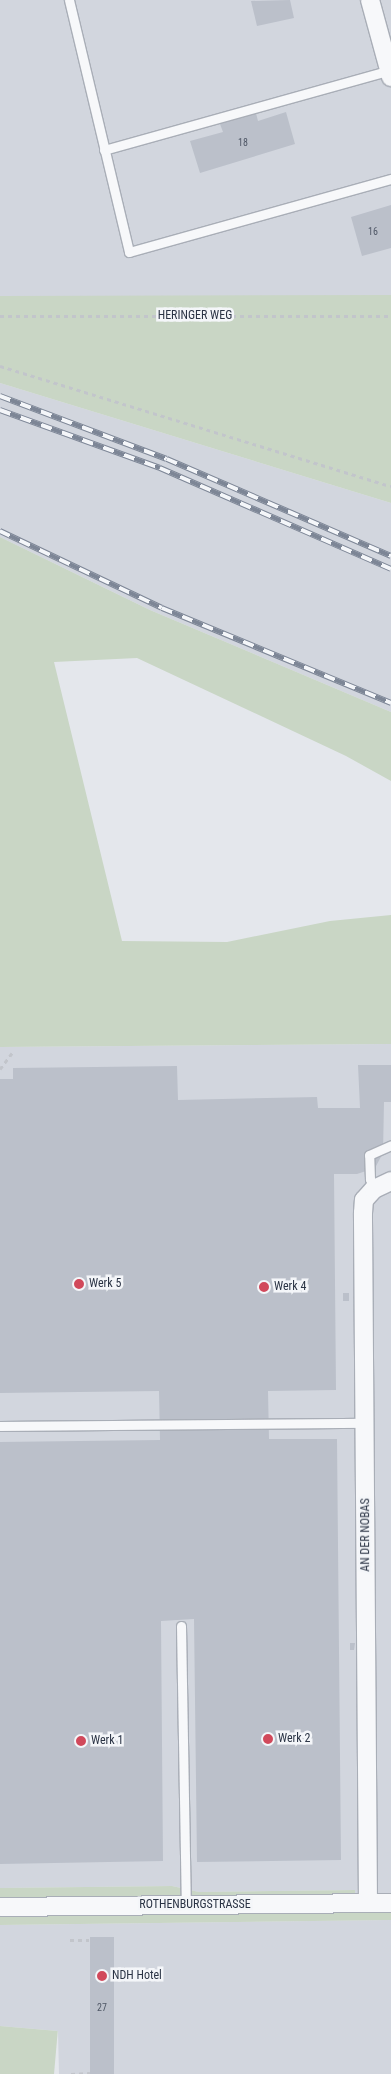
<!DOCTYPE html>
<html>
<head>
<meta charset="utf-8">
<style>
	body { margin:0 }
	#map { position:relative; width:391px; height:2074px; overflow:hidden; background:#e4e7ec; font-family:"Roboto Condensed",sans-serif }
	div>[style] { position:absolute }
	.built>* { inset:0; background:#d2d6de; transform-origin:0 0 }
	.green>* { inset:0; background:#c9d6c5; transform-origin:0 0 }
	.building>* { inset:0; background:#bbc0ca; transform-origin:0 0 }
	.path>* { height:3px; margin-top:-1.5px; transform-origin:0; background:repeating-linear-gradient(90deg,#c2c5cb 0 4px,transparent 0 8px) }
	.roads { filter:drop-shadow(1px 0 #a9aeb7) drop-shadow(-1px 0 #a9aeb7) drop-shadow(0 1px #a9aeb7) drop-shadow(0 -1px #a9aeb7) }
	.lane>* { height:9px; margin:-4.5px; padding:0 4.5px; transform-origin:4.5px; border-radius:4.5px; background:#f7f8fa }
	.street>* { height:18px; margin:-9px; padding:0 9px; transform-origin:9px; border-radius:9px; background:#f7f8fa }
	.rail>* { height:5.5px; margin-top:-2.75px; transform-origin:0; background:repeating-linear-gradient(90deg,#f4f6f9 0 11px,#7d8696 0 22px); box-sizing:border-box; border-block:1px solid #7d8696 }
	.dots>* { width:14px; height:14px; translate:-50% -50%; box-sizing:border-box; border:2px solid #f4f6f9; border-radius:50% }
	span { translate:-50% -50%; white-space:nowrap; text-align:center; line-height:1.15; -webkit-text-stroke:5px #f4f6f9; paint-order:stroke }
	.number-label { font-size:10px; color:#4f5766 }
	.number-label span { -webkit-text-stroke-width:0 }
	.street-label { font-size:12px; color:#2b3445 }
	.poi-label { font-size:12px; color:#2b3445 }
	.left { translate:0 -50%; text-align:left }
</style>
</head>
<body>
<div id="map">
	<div class="built">
		<div style="left:0;top:0;width:391px;height:296px"></div>
		<div style="clip-path:polygon(0 383px,391px 503px,391px 712px,150px 610px,0 537px)"></div>
		<div style="clip-path:polygon(391px 1044px,391px 1895px,355px 1895px,355px 1890px,199px 1892px,172px 1886px,0 1888px,0 1047px)"></div>
		<div style="clip-path:polygon(391px 1920px,391px 2074px,59px 2074px,58px 2031px,0 2026px,0 1925px)"></div>
	</div>
	<div class="green">
		<div style="clip-path:polygon(391px 295px,391px 503px,0 383px,0 296px)"></div>
		<div style="clip-path:polygon(0 537px,150px 610px,391px 712px,391px 781px,346px 756px,137px 658px,54px 662px,122px 941px,227px 942px,330px 921px,391px 915px,391px 1044px,0 1047px)"></div>
		<div style="clip-path:polygon(172px 1886px,199px 1892px,355px 1890px,355px 1895px,391px 1895px,391px 1920px,0 1925px,0 1888px)"></div>
		<div style="left:0;top:2026px;width:58px;height:48px;rotate:5deg"></div>
	</div>
	<div class="building">
		<div style="clip-path:polygon(290px 0,294px 18px,257px 26px,251px 1px)"></div>
		<div style="clip-path:polygon(286px 112px,295px 144px,200px 173px,190px 141px,223px 132px,220px 124px,256px 113px,258px 121px)"></div>
		<div style="clip-path:polygon(391px 205px,391px 248px,362px 256px,351px 217px)"></div>
		<div style="clip-path:polygon(358px 1065px,391px 1065px,391px 1102px,384px 1102px,383px 1153px,375px 1168px,357px 1174px,334px 1174px,336px 1390px,268px 1391px,269px 1439px,337px 1439px,341px 1860px,197px 1862px,194px 1619px,161px 1621px,163px 1861px,0 1864px,0 1442px,160px 1440px,159px 1391px,0 1393px,0 1079px,13px 1079px,13px 1068px,177px 1066px,178px 1100px,317px 1097px,318px 1108px,360px 1108px)"></div>
		<div style="left:343px;top:1293px;width:6px;height:8px"></div>
		<div style="clip-path:polygon(350px 1643px,355px 1643px,354px 1650px,350px 1650px)"></div>
		<div style="left:90px;top:1937px;width:24px;height:137px"></div>
	</div>
	<div class="path">
		<div style="left:0;top:316px;width:391px"></div>
		<div style="left:0;top:366px;width:409px;rotate:17.1deg"></div>
		<div style="left:0;top:1069px;width:20px;rotate:-53deg"></div>
		<div style="left:70px;top:1940px;width:19px"></div>
		<div style="left:71px;top:2074px;width:19px;rotate:-3deg"></div>
	</div>
	<div class="roads">
		<div class="lane">
			<div style="left:69px;top:0;width:259px;rotate:76.6deg"></div>
			<div style="left:129px;top:252px;width:272px;rotate:-15.6deg"></div>
			<div style="left:104px;top:150px;width:298px;rotate:-15.6deg"></div>
			<div style="left:374px;top:1189px;width:11px;rotate:-112deg"></div>
			<div style="left:370px;top:1179px;width:24px;rotate:-92deg"></div>
			<div style="left:369px;top:1155px;width:24px;rotate:-24deg"></div>
			<div style="left:0;top:1426px;width:365px;rotate:-0.5deg"></div>
			<div style="left:181px;top:1626px;width:279px;rotate:89deg"></div>
		</div>
		<div class="street">
			<div style="left:370px;top:0;width:80px;rotate:74.7deg"></div>
			<div style="left:368px;top:1903px;width:690px;rotate:-90.42deg"></div>
			<div style="left:363px;top:1213px;width:13px;rotate:-86deg"></div>
			<div style="left:364px;top:1200px;width:15px;rotate:-48deg"></div>
			<div style="left:374px;top:1189px;width:19px;rotate:-25deg"></div>
			<div style="left:0;top:1907px;width:391px;rotate:-0.6deg"></div>
		</div>
	</div>
	<div class="rail">
		<div style="left:0;top:396px;width:178px;rotate:20.7deg"></div>
		<div style="left:167px;top:459px;width:244px;rotate:23.4deg"></div>
		<div style="left:0;top:410px;width:170px;rotate:19.9deg"></div>
		<div style="left:160px;top:468px;width:252px;rotate:23.6deg"></div>
		<div style="left:0;top:531px;width:179px;rotate:25.4deg"></div>
		<div style="left:162px;top:608px;width:248px;rotate:22.5deg"></div>
	</div>
	<div class="dots">
		<div style="left:79px;top:1284px;background:#d1495b"></div>
		<div style="left:264px;top:1287px;background:#d1495b"></div>
		<div style="left:268px;top:1739px;background:#d1495b"></div>
		<div style="left:81px;top:1741px;background:#d1495b"></div>
		<div style="left:102px;top:1976px;background:#d1495b"></div>
	</div>
	<div class="number-label">
		<span style="left:243px;top:143px">18</span>
		<span style="left:373px;top:232px">16</span>
		<span style="left:102px;top:2008px">27</span>
	</div>
	<div class="street-label">
		<span style="left:195px;top:316px">HERINGER WEG</span>
		<span style="left:366px;top:1535px;rotate:-90deg">AN DER NOBAS</span>
		<span style="left:195px;top:1905px">ROTHENBURGSTRASSE</span>
	</div>
	<div class="poi-label">
		<span class="left" style="left:89px;top:1284px">Werk 5</span>
		<span class="left" style="left:274px;top:1287px">Werk 4</span>
		<span class="left" style="left:278px;top:1739px">Werk 2</span>
		<span class="left" style="left:91px;top:1741px">Werk 1</span>
		<span class="left" style="left:112px;top:1976px">NDH Hotel</span>
	</div>
</div>
</body>
</html>
